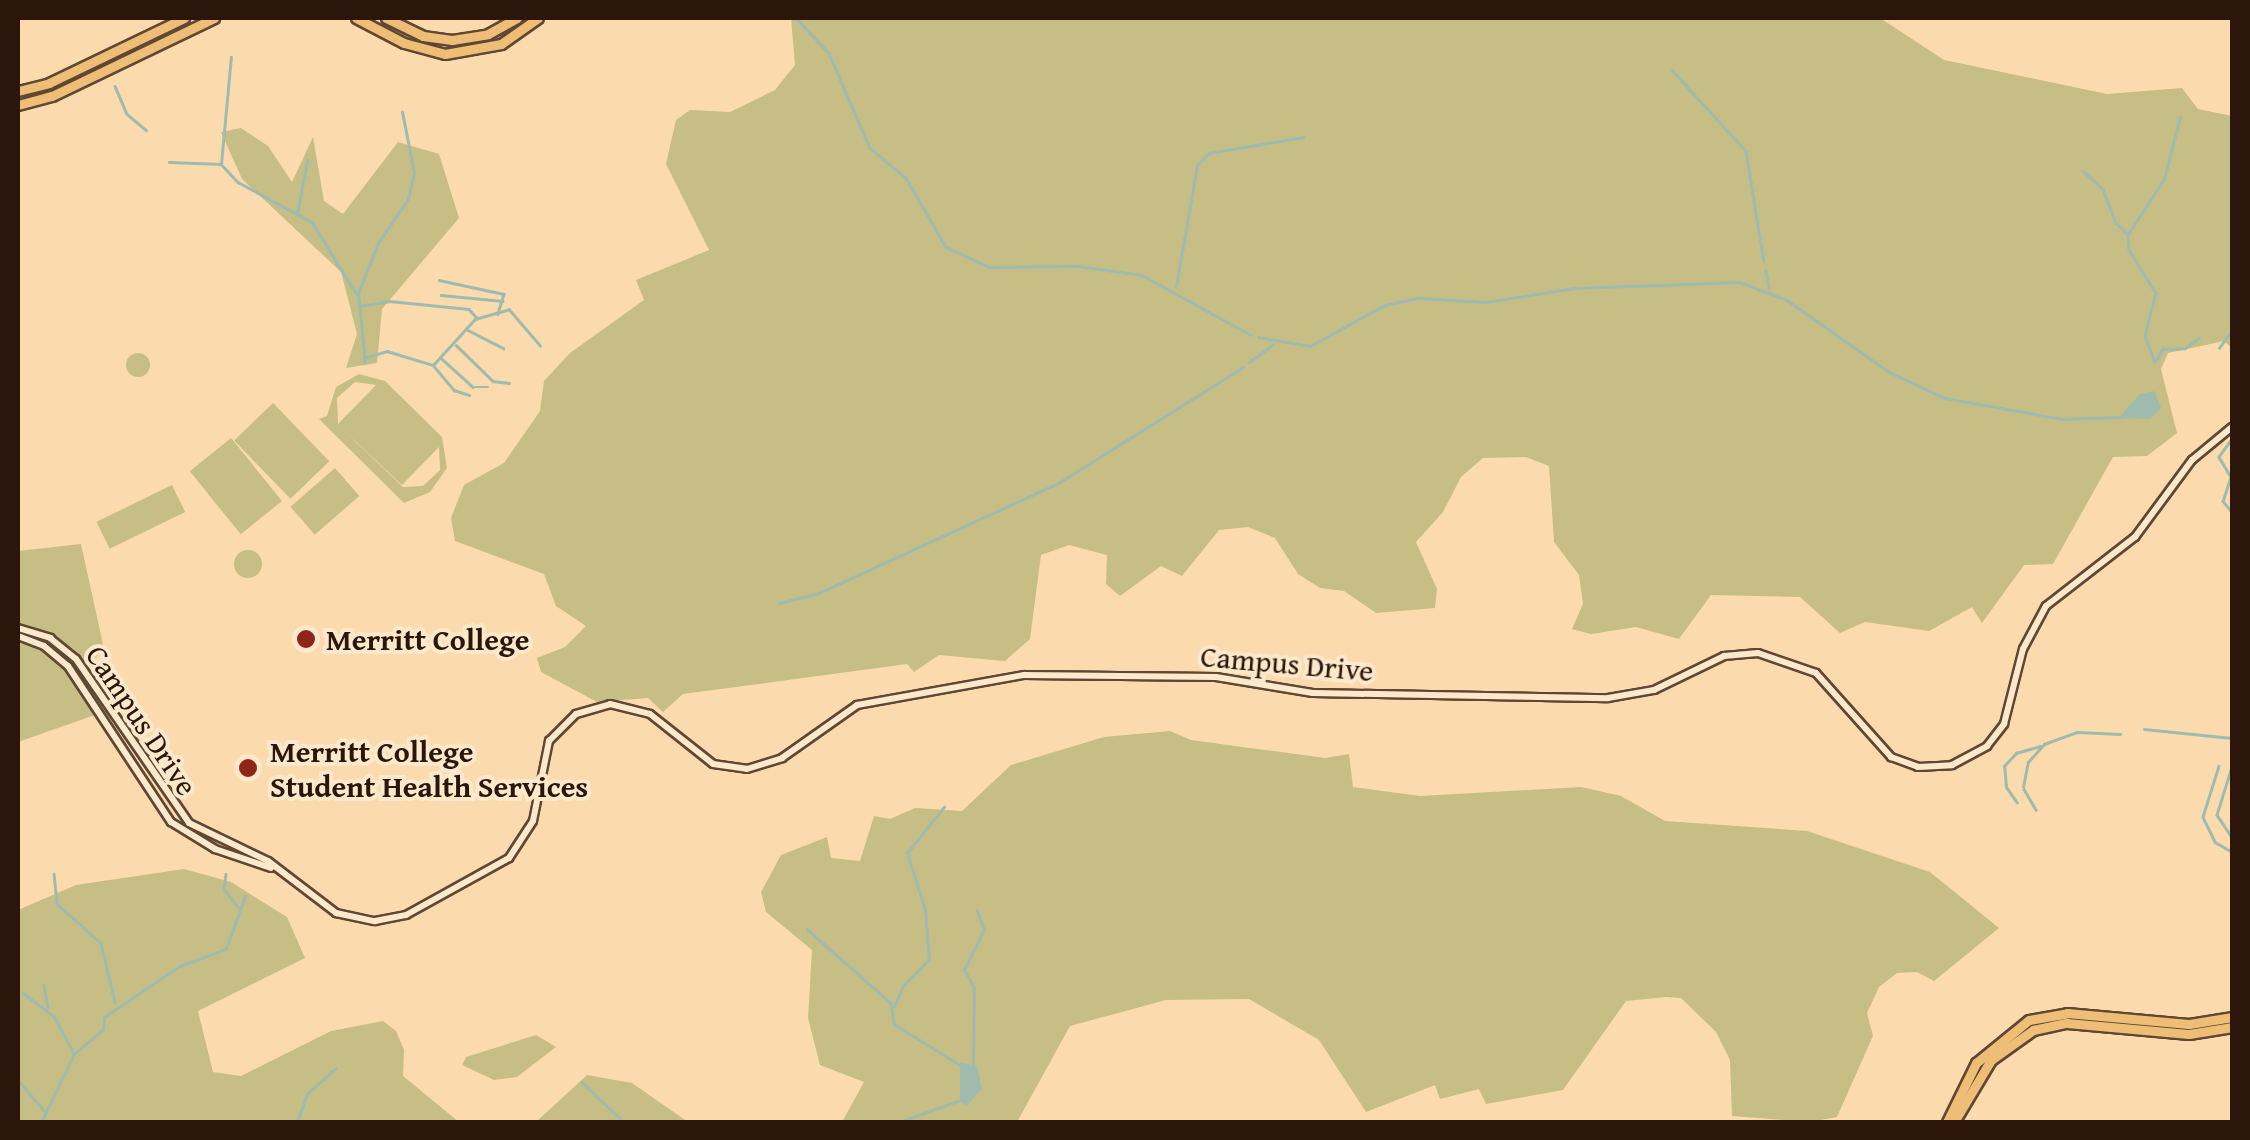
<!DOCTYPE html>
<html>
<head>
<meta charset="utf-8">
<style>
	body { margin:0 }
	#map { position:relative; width:2250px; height:1140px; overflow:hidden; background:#fbdbad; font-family:"Gentium Book Plus",serif }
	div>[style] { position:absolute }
	.green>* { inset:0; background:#c6be84; transform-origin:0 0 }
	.round { border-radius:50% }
	.water>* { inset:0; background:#9fbbae }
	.stream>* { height:2.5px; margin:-1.25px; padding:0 1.25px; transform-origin:1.25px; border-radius:1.25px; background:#9fbbae }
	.roads { filter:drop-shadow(2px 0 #604734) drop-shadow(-2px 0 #604734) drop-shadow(0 2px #604734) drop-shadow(0 -2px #604734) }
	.minor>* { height:6px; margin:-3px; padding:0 3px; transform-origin:3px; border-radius:3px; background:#fce8ca }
	.major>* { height:9px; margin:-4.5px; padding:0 4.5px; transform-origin:4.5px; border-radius:4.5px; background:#eebe76 }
	.dots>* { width:28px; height:28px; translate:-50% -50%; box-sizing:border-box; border:5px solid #fce8ca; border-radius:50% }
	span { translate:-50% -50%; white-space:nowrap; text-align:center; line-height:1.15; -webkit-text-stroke:8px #fce8ca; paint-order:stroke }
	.poi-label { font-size:30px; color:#2c160b; font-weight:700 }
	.left { translate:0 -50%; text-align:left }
	.street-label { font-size:30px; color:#2c160b }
	.frame { position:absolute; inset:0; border:20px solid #2c160b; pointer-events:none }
</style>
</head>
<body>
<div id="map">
	<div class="green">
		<div style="clip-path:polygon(791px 18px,1880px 18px,1944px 60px,2107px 94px,2182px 88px,2198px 109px,2232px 116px,2232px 348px,2224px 341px,2168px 353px,2161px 369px,2177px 433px,2147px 456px,2113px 457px,2053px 564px,2024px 565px,1982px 623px,1972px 607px,1929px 631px,1865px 622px,1840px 633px,1800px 597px,1711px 595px,1679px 639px,1636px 627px,1591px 634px,1572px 629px,1583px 604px,1579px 575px,1554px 542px,1549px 466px,1526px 457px,1483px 458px,1461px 477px,1443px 512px,1416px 542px,1437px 589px,1435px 608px,1376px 613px,1344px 591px,1320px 588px,1298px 574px,1275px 538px,1248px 527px,1219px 530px,1182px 576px,1161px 566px,1120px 596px,1106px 584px,1107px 555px,1069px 545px,1041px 555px,1030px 639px,1005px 661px,939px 655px,914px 672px,907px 664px,683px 694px,663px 712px,648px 698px,597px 702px,541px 672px,537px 658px,565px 647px,586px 626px,556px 606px,544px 574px,455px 541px,451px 518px,464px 485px,504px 463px,540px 411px,544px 381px,570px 353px,644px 300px,636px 280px,709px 250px,666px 164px,676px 120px,690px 110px,730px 112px,775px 90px,795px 65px)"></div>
		<div style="clip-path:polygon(241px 128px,268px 146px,292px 182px,313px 137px,324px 201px,343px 214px,398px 142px,439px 154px,459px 218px,382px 309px,377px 363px,346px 368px,357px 334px,341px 272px,242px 179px,221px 132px)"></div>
		<div class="round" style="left:126px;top:353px;width:24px;height:24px"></div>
		<div style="clip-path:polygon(evenodd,359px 374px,385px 381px,442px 437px,447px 468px,430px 492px,404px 503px,319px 419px,327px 416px,336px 387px,359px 374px,355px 382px,376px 385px,338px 424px,337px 398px,355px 382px,359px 374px,338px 425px,402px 485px,439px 447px,440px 470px,423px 486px,403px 487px,338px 425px)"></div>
		<div style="left:273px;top:403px;width:81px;height:54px;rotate:46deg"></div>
		<div style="left:231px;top:438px;width:81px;height:53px;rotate:51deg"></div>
		<div style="left:335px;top:468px;width:37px;height:59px;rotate:49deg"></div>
		<div style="left:172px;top:485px;width:30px;height:84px;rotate:64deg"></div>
		<div style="clip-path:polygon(81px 544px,104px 649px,73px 681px,95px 715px,18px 742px,18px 551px)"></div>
		<div class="round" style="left:234px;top:550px;width:28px;height:28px"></div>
		<div style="clip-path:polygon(1170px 731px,1191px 740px,1325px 758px,1349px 754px,1353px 787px,1420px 796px,1581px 787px,1621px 796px,1665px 821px,1807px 831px,1930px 872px,1999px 928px,1934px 981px,1917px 972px,1897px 973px,1879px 987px,1867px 1013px,1873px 1036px,1837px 1117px,1810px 1122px,1732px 1116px,1730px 1060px,1716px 1032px,1681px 998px,1666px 997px,1626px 1001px,1563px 1090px,1486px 1104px,1479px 1089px,1440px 1099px,1435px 1085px,1366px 1112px,1319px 1040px,1249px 999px,1166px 1000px,1070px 1026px,1017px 1122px,842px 1122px,864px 1082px,820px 1065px,808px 1018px,812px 950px,766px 912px,761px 892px,781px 855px,827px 837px,831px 858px,860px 861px,874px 816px,890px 819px,915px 808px,962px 811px,1011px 765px,1104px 737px)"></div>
		<div style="clip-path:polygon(184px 869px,231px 882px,287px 917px,305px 958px,198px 1011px,213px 1072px,241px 1076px,331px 1031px,383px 1021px,396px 1031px,404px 1050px,403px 1076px,459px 1122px,18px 1122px,18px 910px,76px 885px)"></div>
		<div style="clip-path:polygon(536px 1035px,556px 1047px,517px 1077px,494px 1080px,462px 1065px,466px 1057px)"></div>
		<div style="clip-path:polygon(587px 1075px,632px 1083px,688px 1122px,536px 1122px)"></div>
	</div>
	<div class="water">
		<div style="clip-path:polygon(2154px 391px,2161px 407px,2150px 419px,2119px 418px,2140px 394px)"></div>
		<div style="clip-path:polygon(960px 1062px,977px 1066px,982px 1089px,966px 1106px,960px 1101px)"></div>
	</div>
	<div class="stream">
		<div style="left:796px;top:18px;width:48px;rotate:46.7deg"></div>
		<div style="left:829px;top:53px;width:103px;rotate:66.7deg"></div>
		<div style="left:870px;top:148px;width:47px;rotate:39.8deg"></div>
		<div style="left:906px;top:178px;width:80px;rotate:59.9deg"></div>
		<div style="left:946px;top:247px;width:47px;rotate:24.9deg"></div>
		<div style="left:989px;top:267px;width:89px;rotate:-0.6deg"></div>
		<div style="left:1078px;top:266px;width:65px;rotate:8deg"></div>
		<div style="left:1142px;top:275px;width:124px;rotate:28.8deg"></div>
		<div style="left:1672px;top:70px;width:110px;rotate:47.6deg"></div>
		<div style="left:1746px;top:151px;width:112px;rotate:80.8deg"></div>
		<div style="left:115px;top:86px;width:30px;rotate:67deg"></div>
		<div style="left:127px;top:114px;width:25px;rotate:40deg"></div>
		<div style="left:169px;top:162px;width:52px;rotate:2.2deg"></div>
		<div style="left:221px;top:164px;width:25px;rotate:47deg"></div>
		<div style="left:238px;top:182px;width:84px;rotate:28.4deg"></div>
		<div style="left:312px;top:222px;width:84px;rotate:58.2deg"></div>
		<div style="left:221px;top:164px;width:107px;rotate:-84.7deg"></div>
		<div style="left:2083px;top:171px;width:27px;rotate:42deg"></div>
		<div style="left:2103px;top:189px;width:36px;rotate:69deg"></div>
		<div style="left:2116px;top:223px;width:16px;rotate:43deg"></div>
		<div style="left:2128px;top:234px;width:16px;rotate:86deg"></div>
		<div style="left:2129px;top:250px;width:51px;rotate:57.9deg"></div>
		<div style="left:2156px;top:293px;width:44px;rotate:104.3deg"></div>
		<div style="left:2145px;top:336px;width:28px;rotate:69deg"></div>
		<div style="left:297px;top:215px;width:56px;rotate:-79.7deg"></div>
		<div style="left:2128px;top:234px;width:66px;rotate:-56.8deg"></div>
		<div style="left:2164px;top:179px;width:64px;rotate:-75.5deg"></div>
		<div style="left:1766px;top:270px;width:18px;rotate:81deg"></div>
		<div style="left:439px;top:280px;width:66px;rotate:12.2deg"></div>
		<div style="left:504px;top:294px;width:21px;rotate:107deg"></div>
		<div style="left:1176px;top:287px;width:124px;rotate:-80.2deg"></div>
		<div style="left:1197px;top:165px;width:17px;rotate:-45deg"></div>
		<div style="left:1209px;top:153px;width:96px;rotate:-9.6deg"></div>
		<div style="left:441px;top:295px;width:62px;rotate:5.5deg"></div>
		<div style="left:359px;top:306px;width:30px;rotate:-9deg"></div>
		<div style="left:389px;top:301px;width:80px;rotate:5.7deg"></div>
		<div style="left:469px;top:309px;width:11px;rotate:49deg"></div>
		<div style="left:466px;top:329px;width:42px;rotate:27.2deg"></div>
		<div style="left:1258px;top:337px;width:53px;rotate:9.8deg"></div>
		<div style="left:1310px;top:346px;width:85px;rotate:-28.7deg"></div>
		<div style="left:1385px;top:305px;width:34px;rotate:-12deg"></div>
		<div style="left:1418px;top:298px;width:68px;rotate:3.4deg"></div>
		<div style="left:1486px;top:302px;width:89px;rotate:-9deg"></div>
		<div style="left:1574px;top:288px;width:166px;rotate:-2.1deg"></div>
		<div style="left:1740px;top:282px;width:50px;rotate:21deg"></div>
		<div style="left:1787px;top:300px;width:125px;rotate:35.2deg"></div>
		<div style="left:1889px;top:372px;width:62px;rotate:24.9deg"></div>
		<div style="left:1945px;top:398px;width:120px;rotate:10.1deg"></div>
		<div style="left:2063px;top:419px;width:58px;rotate:-2deg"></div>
		<div style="left:456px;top:345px;width:52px;rotate:44.2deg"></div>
		<div style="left:493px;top:381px;width:16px;rotate:7deg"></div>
		<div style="left:2219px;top:348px;width:22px;rotate:-54deg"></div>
		<div style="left:364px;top:358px;width:24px;rotate:-17deg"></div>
		<div style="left:387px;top:351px;width:48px;rotate:16.9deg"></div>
		<div style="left:433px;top:365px;width:62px;rotate:-47.6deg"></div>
		<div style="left:475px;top:319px;width:35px;rotate:-16deg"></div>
		<div style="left:509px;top:309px;width:48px;rotate:49.3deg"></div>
		<div style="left:441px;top:358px;width:43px;rotate:42.2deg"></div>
		<div style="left:473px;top:387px;width:15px"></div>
		<div style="left:2156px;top:361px;width:13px;rotate:-63deg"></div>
		<div style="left:2162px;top:349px;width:23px;rotate:-2deg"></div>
		<div style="left:2185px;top:348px;width:17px;rotate:-36deg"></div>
		<div style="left:1249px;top:362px;width:29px;rotate:-36deg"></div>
		<div style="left:365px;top:363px;width:69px;rotate:-95.8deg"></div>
		<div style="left:358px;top:294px;width:55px;rotate:-68.6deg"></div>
		<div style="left:378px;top:243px;width:53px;rotate:-55.7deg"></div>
		<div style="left:408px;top:199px;width:27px;rotate:-77deg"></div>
		<div style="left:414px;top:173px;width:62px;rotate:-101.1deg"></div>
		<div style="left:433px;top:365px;width:33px;rotate:50deg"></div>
		<div style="left:454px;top:390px;width:16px;rotate:18deg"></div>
		<div style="left:2232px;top:439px;width:22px;rotate:126deg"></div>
		<div style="left:2219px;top:457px;width:23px;rotate:59deg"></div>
		<div style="left:2231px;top:477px;width:25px;rotate:108deg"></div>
		<div style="left:2223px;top:501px;width:14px;rotate:51deg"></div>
		<div style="left:779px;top:603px;width:41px;rotate:-14deg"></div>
		<div style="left:819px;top:593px;width:265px;rotate:-24.7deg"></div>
		<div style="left:1060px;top:482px;width:216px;rotate:-32.1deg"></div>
		<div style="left:2144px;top:729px;width:88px;rotate:5.8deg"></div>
		<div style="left:2219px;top:766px;width:53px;rotate:107.4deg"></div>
		<div style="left:2203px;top:817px;width:28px;rotate:64deg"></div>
		<div style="left:2215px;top:842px;width:20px;rotate:30deg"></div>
		<div style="left:2232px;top:767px;width:50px;rotate:107.4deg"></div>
		<div style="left:2217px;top:815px;width:27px;rotate:56deg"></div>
		<div style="left:2023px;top:787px;width:25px;rotate:-79deg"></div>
		<div style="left:2028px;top:762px;width:24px;rotate:-48deg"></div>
		<div style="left:2044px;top:744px;width:35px;rotate:-20deg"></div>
		<div style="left:2077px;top:732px;width:43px;rotate:2.7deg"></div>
		<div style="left:2024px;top:789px;width:24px;rotate:60deg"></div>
		<div style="left:2017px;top:803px;width:19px;rotate:-125deg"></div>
		<div style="left:2006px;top:787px;width:21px;rotate:-95deg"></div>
		<div style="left:2004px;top:766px;width:18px;rotate:-47deg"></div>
		<div style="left:2016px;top:753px;width:25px;rotate:-16deg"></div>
		<div style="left:54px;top:874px;width:30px;rotate:84deg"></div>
		<div style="left:57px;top:904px;width:59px;rotate:41.6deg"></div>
		<div style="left:101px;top:943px;width:61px;rotate:76.7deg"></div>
		<div style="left:226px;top:874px;width:15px;rotate:98deg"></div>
		<div style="left:224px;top:889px;width:23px;rotate:52deg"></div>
		<div style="left:807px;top:929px;width:112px;rotate:41.4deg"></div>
		<div style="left:891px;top:1003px;width:21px;rotate:82deg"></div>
		<div style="left:894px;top:1024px;width:78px;rotate:31.8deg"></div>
		<div style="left:44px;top:985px;width:23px;rotate:80deg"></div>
		<div style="left:23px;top:993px;width:39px;rotate:37deg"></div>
		<div style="left:54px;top:1016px;width:41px;rotate:62.2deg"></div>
		<div style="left:894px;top:1007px;width:23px;rotate:-67deg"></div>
		<div style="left:903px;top:986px;width:37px;rotate:-46deg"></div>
		<div style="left:929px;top:959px;width:49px;rotate:-94.7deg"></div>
		<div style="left:925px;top:910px;width:60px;rotate:-107.5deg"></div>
		<div style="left:907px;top:853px;width:59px;rotate:-51.2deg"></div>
		<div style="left:973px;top:1066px;width:78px;rotate:-89.3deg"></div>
		<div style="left:974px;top:988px;width:21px;rotate:-119deg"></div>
		<div style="left:964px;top:970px;width:45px;rotate:-63.4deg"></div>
		<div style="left:984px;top:930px;width:20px;rotate:-110deg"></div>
		<div style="left:20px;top:1082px;width:38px;rotate:50deg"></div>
		<div style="left:582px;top:1082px;width:58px;rotate:43.6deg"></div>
		<div style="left:41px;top:1122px;width:76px;rotate:-64.1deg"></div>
		<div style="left:74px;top:1054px;width:38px;rotate:-40deg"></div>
		<div style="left:103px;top:1030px;width:13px;rotate:-86deg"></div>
		<div style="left:104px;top:1017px;width:92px;rotate:-33.9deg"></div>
		<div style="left:180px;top:966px;width:49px;rotate:-20.3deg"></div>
		<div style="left:226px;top:949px;width:56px;rotate:-70.3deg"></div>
		<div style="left:297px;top:1122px;width:30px;rotate:-70deg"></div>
		<div style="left:307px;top:1094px;width:38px;rotate:-42deg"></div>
		<div style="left:899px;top:1122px;width:63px;rotate:-19.6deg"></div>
	</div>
	<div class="roads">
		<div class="minor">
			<div style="left:18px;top:628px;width:34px;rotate:17deg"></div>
			<div style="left:50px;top:638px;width:33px;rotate:39deg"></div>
			<div style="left:76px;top:659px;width:199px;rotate:55.4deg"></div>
			<div style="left:189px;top:823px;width:88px;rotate:25.7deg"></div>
			<div style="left:268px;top:861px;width:86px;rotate:37.4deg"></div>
			<div style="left:336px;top:913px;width:40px;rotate:12deg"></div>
			<div style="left:375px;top:921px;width:32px;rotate:-11deg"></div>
			<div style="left:406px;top:915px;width:118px;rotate:-29deg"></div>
			<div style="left:509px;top:858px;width:44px;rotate:-57deg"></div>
			<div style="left:533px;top:821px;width:82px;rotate:-78.7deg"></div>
			<div style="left:549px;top:741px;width:38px;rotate:-45deg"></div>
			<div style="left:576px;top:714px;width:35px;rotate:-16deg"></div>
			<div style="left:610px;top:704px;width:41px;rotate:14deg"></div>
			<div style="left:650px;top:714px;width:80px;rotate:38.4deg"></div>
			<div style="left:713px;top:764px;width:34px;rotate:8deg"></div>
			<div style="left:747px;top:769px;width:37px;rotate:-17deg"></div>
			<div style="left:782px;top:758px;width:92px;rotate:-35.2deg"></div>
			<div style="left:857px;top:705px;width:170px;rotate:-10.2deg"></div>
			<div style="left:1024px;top:675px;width:192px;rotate:0.6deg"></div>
			<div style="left:1216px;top:677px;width:98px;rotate:9.4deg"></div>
			<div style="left:1313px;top:693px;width:295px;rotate:1deg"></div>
			<div style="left:1608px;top:698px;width:47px;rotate:-9.9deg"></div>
			<div style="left:1654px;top:690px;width:78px;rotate:-25.9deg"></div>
			<div style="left:1724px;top:656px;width:34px;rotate:-5deg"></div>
			<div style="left:1758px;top:653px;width:61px;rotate:19deg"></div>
			<div style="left:1816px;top:673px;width:113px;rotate:48.2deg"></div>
			<div style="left:1891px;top:757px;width:29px;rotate:20deg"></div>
			<div style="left:1918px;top:767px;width:34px;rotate:-3deg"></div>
			<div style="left:1952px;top:765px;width:40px;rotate:-28deg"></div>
			<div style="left:1987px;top:746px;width:28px;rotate:-52deg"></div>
			<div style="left:2004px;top:724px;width:77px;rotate:-75.8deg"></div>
			<div style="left:2023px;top:649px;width:49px;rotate:-61.9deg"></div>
			<div style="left:2046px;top:606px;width:113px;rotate:-37.8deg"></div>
			<div style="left:2135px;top:537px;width:96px;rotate:-53.5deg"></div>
			<div style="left:2192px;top:460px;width:52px;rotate:-39.5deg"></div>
			<div style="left:18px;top:636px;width:28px;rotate:21deg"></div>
			<div style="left:44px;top:646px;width:31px;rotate:40deg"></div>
			<div style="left:68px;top:666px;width:187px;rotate:56.6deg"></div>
			<div style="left:171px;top:822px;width:52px;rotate:31.5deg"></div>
			<div style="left:215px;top:849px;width:59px;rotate:18.7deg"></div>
		</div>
		<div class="major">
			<div style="left:356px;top:18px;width:54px;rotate:27.5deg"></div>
			<div style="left:404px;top:43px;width:42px;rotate:15deg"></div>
			<div style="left:445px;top:54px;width:57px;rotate:-10.1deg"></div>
			<div style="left:501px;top:44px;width:45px;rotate:-35.1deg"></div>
			<div style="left:386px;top:18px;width:41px;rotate:25.9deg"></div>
			<div style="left:423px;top:36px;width:29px;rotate:8deg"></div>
			<div style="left:452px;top:40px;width:36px;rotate:-9deg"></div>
			<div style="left:488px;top:34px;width:33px;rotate:-29deg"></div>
			<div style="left:18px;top:91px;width:32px;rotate:-14deg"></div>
			<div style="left:49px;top:83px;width:150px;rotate:-25.7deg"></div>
			<div style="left:18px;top:105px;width:35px;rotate:-15deg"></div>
			<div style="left:52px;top:96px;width:180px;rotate:-25.7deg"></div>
			<div style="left:1947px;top:1122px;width:66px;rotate:-63.8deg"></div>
			<div style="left:1976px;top:1063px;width:68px;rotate:-39.1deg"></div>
			<div style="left:2029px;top:1020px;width:39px;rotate:-10deg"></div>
			<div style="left:2067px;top:1013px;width:122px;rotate:5.2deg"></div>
			<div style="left:2189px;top:1024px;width:44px;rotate:-9.2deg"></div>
			<div style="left:1954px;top:1122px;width:72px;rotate:-59.2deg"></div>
			<div style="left:1991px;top:1060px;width:52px;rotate:-35.5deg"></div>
			<div style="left:2033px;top:1030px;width:35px;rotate:-12deg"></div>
			<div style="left:2067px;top:1023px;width:122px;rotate:5.2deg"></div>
			<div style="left:2189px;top:1034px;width:44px;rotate:-9.2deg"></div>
		</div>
	</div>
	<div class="dots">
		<div style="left:306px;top:639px;background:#8f2418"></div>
		<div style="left:248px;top:768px;background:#8f2418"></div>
	</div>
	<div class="poi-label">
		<span class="left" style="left:326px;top:639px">Merritt College</span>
		<span class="left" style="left:270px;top:768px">Merritt College<br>Student Health Services</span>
	</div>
	<div class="street-label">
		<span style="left:1287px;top:663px;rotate:5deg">Campus Drive</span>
		<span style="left:142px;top:720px;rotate:56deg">Campus Drive</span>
	</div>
	<div class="frame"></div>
</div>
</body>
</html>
